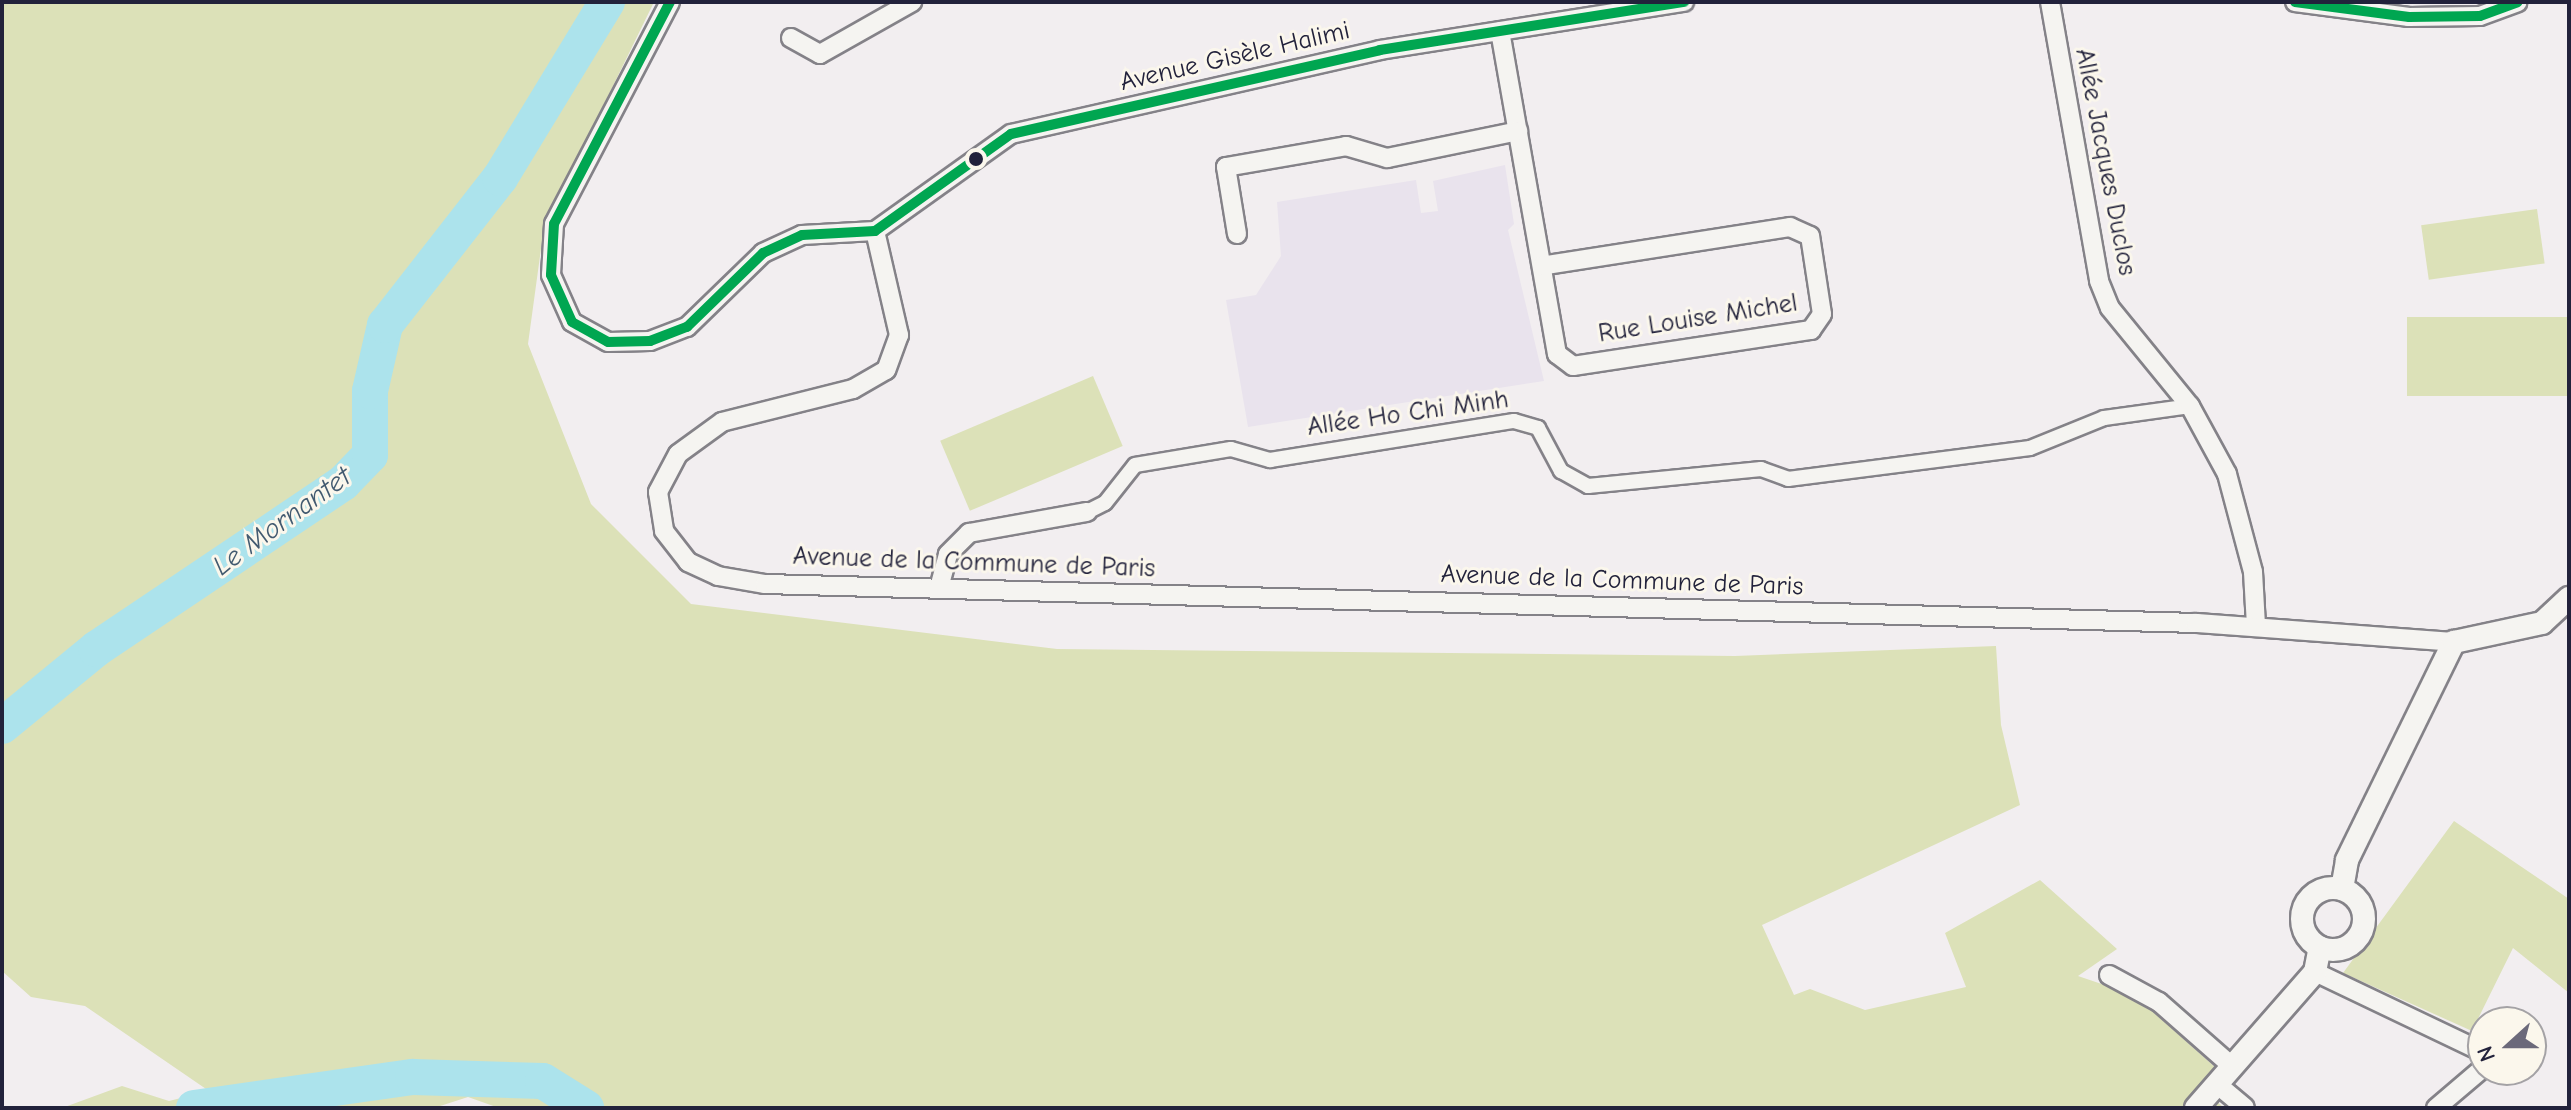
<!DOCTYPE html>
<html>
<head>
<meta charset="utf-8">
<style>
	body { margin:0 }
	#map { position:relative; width:2571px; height:1110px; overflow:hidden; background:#f2eef0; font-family:"Comic Neue",sans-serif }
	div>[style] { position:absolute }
	.built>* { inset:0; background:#e9e3ed }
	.green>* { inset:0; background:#dce1b8; transform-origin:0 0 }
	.river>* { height:36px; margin:-18px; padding:0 18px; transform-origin:18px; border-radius:18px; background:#ace3ec }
	.roads { filter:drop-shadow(2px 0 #848288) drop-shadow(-2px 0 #848288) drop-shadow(0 2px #848288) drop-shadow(0 -2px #848288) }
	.pedestrian>* { height:14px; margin:-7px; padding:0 7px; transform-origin:7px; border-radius:7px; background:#f5f4f1 }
	.minor>* { height:18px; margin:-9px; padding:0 9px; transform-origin:9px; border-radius:9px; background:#f5f4f1 }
	.tertiary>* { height:22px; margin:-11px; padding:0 11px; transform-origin:11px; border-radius:11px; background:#f5f4f1 }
	.tertiary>.ring { margin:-11px; padding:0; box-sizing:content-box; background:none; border:22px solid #f5f4f1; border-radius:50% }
	.bus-1>* { height:10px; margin:-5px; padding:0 5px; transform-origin:5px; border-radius:5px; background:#00a651 }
	.dots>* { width:22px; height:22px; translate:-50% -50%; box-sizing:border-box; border:4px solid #fbf7ec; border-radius:50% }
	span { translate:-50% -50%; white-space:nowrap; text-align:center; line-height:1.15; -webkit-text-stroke:6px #fbf7ec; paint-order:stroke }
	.street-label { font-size:26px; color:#22223b }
	.water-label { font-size:28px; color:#425a70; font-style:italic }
	.frame { position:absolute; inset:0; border:4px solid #22223b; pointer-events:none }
	.north { position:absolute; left:2467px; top:1006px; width:80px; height:80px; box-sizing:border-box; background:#fbf7ec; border:2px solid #a4a2a5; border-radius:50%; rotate:249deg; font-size:22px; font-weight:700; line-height:32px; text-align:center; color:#22223b }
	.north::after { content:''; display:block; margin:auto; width:28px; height:36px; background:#6b697a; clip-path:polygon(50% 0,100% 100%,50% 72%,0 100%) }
</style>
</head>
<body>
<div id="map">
	<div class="built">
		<div style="clip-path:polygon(1505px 165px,1514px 224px,1508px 230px,1544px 381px,1248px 427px,1226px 300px,1256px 295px,1281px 256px,1277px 202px,1416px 180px,1421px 213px,1438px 211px,1433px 181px)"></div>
	</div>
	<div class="green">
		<div style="clip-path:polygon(2px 2px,654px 2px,544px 227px,528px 344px,591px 504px,691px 604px,1057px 649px,1735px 656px,1996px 646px,2001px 725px,2020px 805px,1762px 925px,1794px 995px,1810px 989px,1865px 1010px,1966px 987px,1945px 933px,2040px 880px,2117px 949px,2078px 976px,2134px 995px,2216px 1068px,2199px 1085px,2224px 1108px,499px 1108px,468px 1097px,434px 1108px,62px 1108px,122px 1086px,169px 1101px,209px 1091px,85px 1006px,31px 997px,2px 971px)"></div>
		<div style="left:2537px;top:209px;width:55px;height:117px;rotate:82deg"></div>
		<div style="left:2569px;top:317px;width:79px;height:162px;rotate:90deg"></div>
		<div style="left:1093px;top:376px;width:76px;height:166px;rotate:67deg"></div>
		<div style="clip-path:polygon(2454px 821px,2569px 899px,2569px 993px,2513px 948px,2472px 1031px,2343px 973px)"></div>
	</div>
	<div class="river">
		<div style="left:2px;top:726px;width:122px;rotate:-39.3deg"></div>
		<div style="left:96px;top:649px;width:298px;rotate:-33.9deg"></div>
		<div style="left:343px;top:483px;width:39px;rotate:-46deg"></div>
		<div style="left:370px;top:455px;width:64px;rotate:-90deg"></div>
		<div style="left:370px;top:391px;width:68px;rotate:-77.2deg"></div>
		<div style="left:385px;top:325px;width:187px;rotate:-52deg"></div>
		<div style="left:500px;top:178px;width:206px;rotate:-58.7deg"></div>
		<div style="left:194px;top:1108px;width:221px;rotate:-8.1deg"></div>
		<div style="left:413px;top:1077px;width:130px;rotate:1.8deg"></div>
		<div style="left:543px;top:1081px;width:51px;rotate:32.1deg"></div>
	</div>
	<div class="roads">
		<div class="pedestrian">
			<div style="left:1087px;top:512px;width:20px;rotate:-27deg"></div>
			<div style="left:1105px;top:503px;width:48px;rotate:-51.7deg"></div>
			<div style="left:1135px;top:465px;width:97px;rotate:-9.5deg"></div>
			<div style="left:1231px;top:449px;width:41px;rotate:15.8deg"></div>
			<div style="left:1270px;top:460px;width:247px;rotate:-9.1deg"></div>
			<div style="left:1514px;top:421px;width:25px;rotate:16deg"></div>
			<div style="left:1538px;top:428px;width:49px;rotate:61.9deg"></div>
			<div style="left:1561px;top:471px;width:31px;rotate:29deg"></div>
			<div style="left:1588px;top:486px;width:174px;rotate:-5.6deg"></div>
			<div style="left:1761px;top:469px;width:29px;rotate:20deg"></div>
			<div style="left:1788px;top:479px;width:244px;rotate:-7.3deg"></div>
			<div style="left:2030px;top:448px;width:80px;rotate:-22.1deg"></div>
			<div style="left:2104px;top:418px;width:87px;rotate:-7.9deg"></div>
		</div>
		<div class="minor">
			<div style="left:670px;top:2px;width:250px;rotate:117.6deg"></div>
			<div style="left:554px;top:224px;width:51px;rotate:93.4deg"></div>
			<div style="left:551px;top:275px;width:51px;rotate:65.9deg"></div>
			<div style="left:572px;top:322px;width:41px;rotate:29.1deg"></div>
			<div style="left:608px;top:342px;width:42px;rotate:-1.4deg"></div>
			<div style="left:650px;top:341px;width:40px;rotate:-21deg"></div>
			<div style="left:687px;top:327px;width:106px;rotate:-44.2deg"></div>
			<div style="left:763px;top:253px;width:43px;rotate:-24.8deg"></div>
			<div style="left:802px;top:235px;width:73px;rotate:-3.1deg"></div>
			<div style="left:2050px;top:2px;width:283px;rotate:80deg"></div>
			<div style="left:2099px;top:281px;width:29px;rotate:68deg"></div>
			<div style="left:2110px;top:308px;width:127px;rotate:50.8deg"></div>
			<div style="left:2190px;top:406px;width:77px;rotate:61.4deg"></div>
			<div style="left:2227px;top:474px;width:101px;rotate:75.1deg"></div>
			<div style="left:2253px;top:572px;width:54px;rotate:86.8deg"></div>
			<div style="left:2295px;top:2px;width:115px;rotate:7.5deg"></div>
			<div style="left:2409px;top:17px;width:71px;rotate:-0.8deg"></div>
			<div style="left:2480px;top:16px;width:40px;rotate:-20.2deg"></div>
			<div style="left:1500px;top:31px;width:328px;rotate:80deg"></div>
			<div style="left:1557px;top:354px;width:20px;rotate:37deg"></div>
			<div style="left:1573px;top:366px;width:241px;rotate:-8.6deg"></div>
			<div style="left:1811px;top:330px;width:19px;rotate:-55deg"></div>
			<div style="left:1822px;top:314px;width:79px;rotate:-98.7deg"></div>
			<div style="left:1810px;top:236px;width:22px;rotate:-156deg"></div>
			<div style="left:1790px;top:227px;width:251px;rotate:171.1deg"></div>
			<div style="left:791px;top:38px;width:33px;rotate:29deg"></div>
			<div style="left:820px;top:54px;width:106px;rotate:-29.5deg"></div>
			<div style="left:875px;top:231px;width:107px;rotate:77deg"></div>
			<div style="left:899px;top:335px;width:37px;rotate:110deg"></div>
			<div style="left:886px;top:370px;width:38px;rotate:150deg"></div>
			<div style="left:853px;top:389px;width:135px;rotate:165.9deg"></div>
			<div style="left:722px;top:422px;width:54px;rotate:144deg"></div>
			<div style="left:678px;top:454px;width:43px;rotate:117.8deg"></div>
			<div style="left:658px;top:492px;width:39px;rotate:81deg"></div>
			<div style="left:664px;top:531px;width:39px;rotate:52deg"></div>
			<div style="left:688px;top:562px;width:33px;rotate:25deg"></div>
			<div style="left:718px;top:576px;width:48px;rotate:9.7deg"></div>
			<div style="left:765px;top:584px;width:1432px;rotate:1.56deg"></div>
			<div style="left:2196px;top:623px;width:259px;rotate:4.2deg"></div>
			<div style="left:875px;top:231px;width:167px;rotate:-35.5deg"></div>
			<div style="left:1011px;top:134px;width:378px;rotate:-12.8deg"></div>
			<div style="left:1380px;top:50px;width:308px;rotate:-9deg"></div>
			<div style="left:1237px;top:234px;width:68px;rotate:-99.3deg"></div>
			<div style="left:1226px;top:167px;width:122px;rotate:-9.9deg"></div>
			<div style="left:1346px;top:146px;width:43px;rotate:16.3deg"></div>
			<div style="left:1387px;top:158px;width:134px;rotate:-11.6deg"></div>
			<div style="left:939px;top:588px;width:35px;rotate:-75deg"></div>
			<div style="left:948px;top:554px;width:30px;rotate:-45deg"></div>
			<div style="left:969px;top:533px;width:120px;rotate:-10.1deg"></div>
			<div style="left:2315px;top:972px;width:186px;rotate:25.5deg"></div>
			<div style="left:2109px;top:975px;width:57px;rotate:28.4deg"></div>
			<div style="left:2159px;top:1002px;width:98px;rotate:41.3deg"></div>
			<div style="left:2218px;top:1085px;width:35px;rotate:40deg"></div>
			<div style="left:2436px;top:1108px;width:62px;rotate:-40.4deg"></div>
		</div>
		<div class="tertiary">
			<div class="ring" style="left:2302px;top:888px;width:40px;height:40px"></div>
			<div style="left:2342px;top:889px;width:29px;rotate:-80deg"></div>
			<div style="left:2347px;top:860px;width:243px;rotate:-63.9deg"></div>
			<div style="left:2454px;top:642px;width:90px;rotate:-12.2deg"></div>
			<div style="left:2542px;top:623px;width:37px;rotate:-43deg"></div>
			<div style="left:2196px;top:1108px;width:181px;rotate:-48.8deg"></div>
			<div style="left:2315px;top:972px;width:25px;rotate:-79deg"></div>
		</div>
	</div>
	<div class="bus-1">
		<div style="left:670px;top:2px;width:250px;rotate:117.6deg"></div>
		<div style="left:554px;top:224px;width:51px;rotate:93.4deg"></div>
		<div style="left:551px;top:275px;width:51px;rotate:65.9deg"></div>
		<div style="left:572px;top:322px;width:41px;rotate:29.1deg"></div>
		<div style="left:608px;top:342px;width:42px;rotate:-1.4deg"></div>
		<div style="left:650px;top:341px;width:40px;rotate:-21deg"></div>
		<div style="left:687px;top:327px;width:106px;rotate:-44.2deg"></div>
		<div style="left:763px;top:253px;width:43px;rotate:-24.8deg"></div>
		<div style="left:802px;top:235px;width:73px;rotate:-3.1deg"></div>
		<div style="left:2295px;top:2px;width:115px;rotate:7.5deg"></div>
		<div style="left:2409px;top:17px;width:71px;rotate:-0.8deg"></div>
		<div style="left:2480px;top:16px;width:40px;rotate:-20.2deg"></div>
		<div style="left:875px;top:231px;width:167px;rotate:-35.5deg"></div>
		<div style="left:1011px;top:134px;width:378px;rotate:-12.8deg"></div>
		<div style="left:1380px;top:50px;width:308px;rotate:-9deg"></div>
	</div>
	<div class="dots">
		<div style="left:976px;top:159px;background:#22223b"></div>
	</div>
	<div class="street-label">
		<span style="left:1235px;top:57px;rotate:-13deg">Avenue Gisèle Halimi</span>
		<span style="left:2105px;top:162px;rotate:79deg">Allée Jacques Duclos</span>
		<span style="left:1698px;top:319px;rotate:-9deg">Rue Louise Michel</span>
		<span style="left:1408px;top:414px;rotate:-8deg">Allée Ho Chi Minh</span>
		<span style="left:974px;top:563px;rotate:2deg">Avenue de la Commune de Paris</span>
		<span style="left:1622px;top:581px;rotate:2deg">Avenue de la Commune de Paris</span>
	</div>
	<div class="water-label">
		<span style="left:282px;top:521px;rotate:-36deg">Le Mornantet</span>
	</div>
	<div class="frame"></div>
	<div class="north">N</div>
</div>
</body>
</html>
